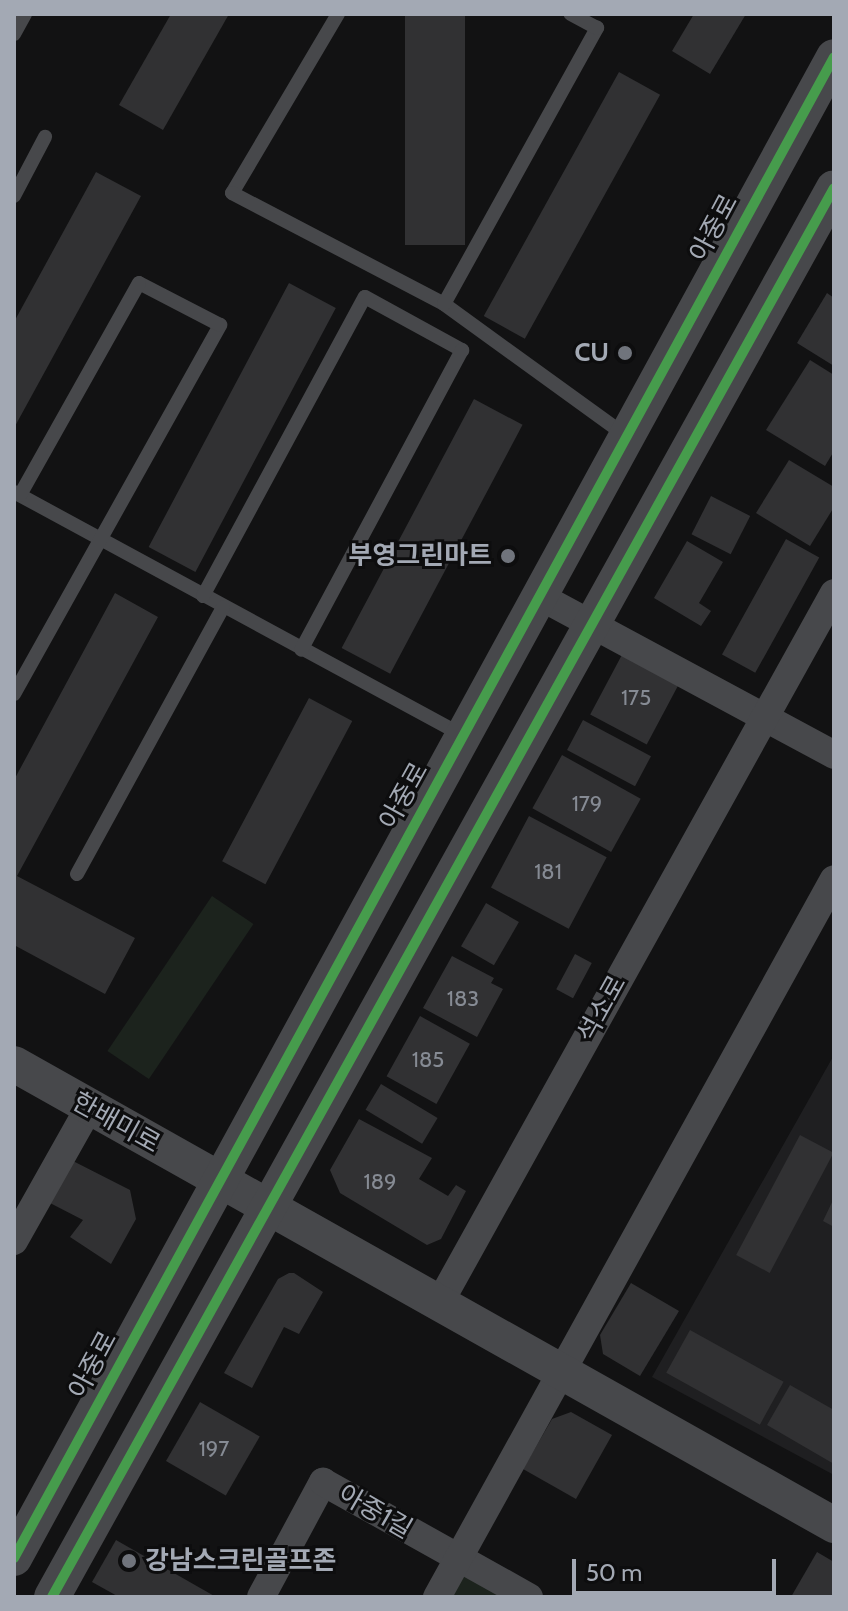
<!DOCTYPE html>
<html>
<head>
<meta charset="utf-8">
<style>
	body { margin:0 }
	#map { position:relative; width:848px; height:1611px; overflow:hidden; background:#121213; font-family:Cabin,"Noto Sans KR",sans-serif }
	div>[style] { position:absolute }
	.built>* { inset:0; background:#1f1f21 }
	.green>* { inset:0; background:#1c231d; transform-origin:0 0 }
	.building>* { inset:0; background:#313133; transform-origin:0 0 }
	.service>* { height:14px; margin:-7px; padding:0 7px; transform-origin:7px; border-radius:7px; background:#47484b }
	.minor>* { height:28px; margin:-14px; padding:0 14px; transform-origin:14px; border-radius:14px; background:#47484b }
	.tertiary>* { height:36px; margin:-18px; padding:0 18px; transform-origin:18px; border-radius:18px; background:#47484b }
	.cycleway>* { height:10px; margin:-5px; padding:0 5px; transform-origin:5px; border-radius:5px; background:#469c4c }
	.dots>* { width:22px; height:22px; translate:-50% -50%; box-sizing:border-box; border:4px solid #0d0d0e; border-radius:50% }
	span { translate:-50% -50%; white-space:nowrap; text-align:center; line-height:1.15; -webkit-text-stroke:6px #0d0d0e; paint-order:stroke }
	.number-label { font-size:22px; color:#868b94 }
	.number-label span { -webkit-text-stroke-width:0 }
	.street-label { font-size:26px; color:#a3a9b4 }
	.poi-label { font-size:26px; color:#a3a9b4; font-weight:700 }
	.right { translate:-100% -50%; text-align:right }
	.left { translate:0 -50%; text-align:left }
	.frame { position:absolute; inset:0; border:16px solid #a3a9b4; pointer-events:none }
	.scale { position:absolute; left:572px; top:1559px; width:204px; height:36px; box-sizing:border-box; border:4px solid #a3a9b4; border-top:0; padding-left:10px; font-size:24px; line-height:28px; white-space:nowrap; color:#a3a9b4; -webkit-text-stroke:6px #0d0d0e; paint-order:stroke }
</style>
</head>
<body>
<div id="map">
	<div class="built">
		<div style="clip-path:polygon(834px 1055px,834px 1475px,652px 1377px)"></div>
	</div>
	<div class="green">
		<div style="left:212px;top:896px;width:50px;height:187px;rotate:34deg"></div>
		<div style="clip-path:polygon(456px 1558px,529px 1597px,437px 1597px)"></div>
	</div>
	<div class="building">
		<div style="clip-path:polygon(171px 14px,229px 14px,163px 130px,119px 105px)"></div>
		<div style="left:405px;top:14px;width:60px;height:231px"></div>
		<div style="clip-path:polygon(694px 14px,746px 14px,710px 74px,672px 51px)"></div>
		<div style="left:619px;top:72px;width:47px;height:279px;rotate:29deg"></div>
		<div style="clip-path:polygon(96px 172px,141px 196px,14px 428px,14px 322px)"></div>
		<div style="left:289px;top:283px;width:53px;height:299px;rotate:28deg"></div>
		<div style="clip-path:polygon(827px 293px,834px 298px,834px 366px,797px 343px)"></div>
		<div style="clip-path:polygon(810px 360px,834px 375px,834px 451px,825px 466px,766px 430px)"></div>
		<div style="left:474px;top:399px;width:55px;height:282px;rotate:28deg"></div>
		<div style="clip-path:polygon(789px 460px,834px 487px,834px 507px,810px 546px,756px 513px)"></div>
		<div style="left:711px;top:496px;width:44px;height:43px;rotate:27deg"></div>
		<div style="left:786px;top:539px;width:38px;height:132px;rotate:29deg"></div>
		<div style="clip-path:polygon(687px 541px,723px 562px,699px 603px,711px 611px,701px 626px,654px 598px)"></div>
		<div style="clip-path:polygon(115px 593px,158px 617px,17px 876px,135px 938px,105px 994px,14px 945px,14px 780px)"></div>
		<div style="left:624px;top:651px;width:64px;height:72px;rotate:28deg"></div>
		<div style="left:309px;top:698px;width:49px;height:185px;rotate:28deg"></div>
		<div style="left:583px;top:720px;width:77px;height:34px;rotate:28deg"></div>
		<div style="left:562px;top:755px;width:90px;height:61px;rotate:29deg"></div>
		<div style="left:529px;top:816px;width:88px;height:81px;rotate:28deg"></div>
		<div style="left:486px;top:903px;width:38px;height:50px;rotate:30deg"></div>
		<div style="left:575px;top:954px;width:19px;height:40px;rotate:28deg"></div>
		<div style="clip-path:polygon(452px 956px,494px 978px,491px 983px,503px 989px,477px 1037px,423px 1008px)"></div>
		<div style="left:420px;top:1016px;width:57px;height:69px;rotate:29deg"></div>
		<div style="left:381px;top:1084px;width:66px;height:30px;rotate:31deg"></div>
		<div style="clip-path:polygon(359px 1119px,432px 1158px,419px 1179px,448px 1196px,456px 1185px,466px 1191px,441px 1239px,427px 1245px,340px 1193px,330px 1170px)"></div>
		<div style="left:800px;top:1135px;width:38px;height:136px;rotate:28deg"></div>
		<div style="clip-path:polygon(73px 1161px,130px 1190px,136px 1219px,111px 1264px,70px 1237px,83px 1220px,50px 1203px)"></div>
		<div style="clip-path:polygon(834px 1198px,834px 1227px,823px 1221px)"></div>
		<div style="clip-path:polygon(289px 1273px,294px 1273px,323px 1292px,299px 1334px,284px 1327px,252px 1388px,224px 1373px,278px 1279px)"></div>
		<div style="clip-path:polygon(631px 1283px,679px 1311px,640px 1376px,603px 1354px,600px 1335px)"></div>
		<div style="left:690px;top:1330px;width:107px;height:49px;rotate:29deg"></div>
		<div style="clip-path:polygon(790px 1385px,834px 1410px,834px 1464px,767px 1425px)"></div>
		<div style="left:200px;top:1402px;width:69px;height:68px;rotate:30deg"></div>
		<div style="clip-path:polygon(571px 1412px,612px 1435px,576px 1499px,523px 1469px,552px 1419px)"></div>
		<div style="clip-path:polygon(116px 1540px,216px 1597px,119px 1597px,92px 1582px)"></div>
		<div style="clip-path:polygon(817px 1552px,834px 1562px,834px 1597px,791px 1597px)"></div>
	</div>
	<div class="service">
		<div style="left:338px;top:14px;width:208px;rotate:120.6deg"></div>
		<div style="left:232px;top:193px;width:239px;rotate:27.6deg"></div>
		<div style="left:444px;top:304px;width:223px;rotate:35.9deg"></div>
		<div style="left:14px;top:34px;width:23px;rotate:-61deg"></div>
		<div style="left:14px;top:196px;width:67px;rotate:-62.3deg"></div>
		<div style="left:444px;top:304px;width:316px;rotate:-61deg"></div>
		<div style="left:597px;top:28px;width:30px;rotate:-152deg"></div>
		<div style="left:14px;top:492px;width:510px;rotate:28.48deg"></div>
		<div style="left:203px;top:596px;width:340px;rotate:-61.6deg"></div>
		<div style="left:365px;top:297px;width:111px;rotate:28.7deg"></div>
		<div style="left:462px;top:350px;width:340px;rotate:118.2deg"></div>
		<div style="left:14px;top:694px;width:423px;rotate:-60.8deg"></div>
		<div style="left:220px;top:325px;width:91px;rotate:-152.6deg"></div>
		<div style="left:139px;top:283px;width:243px;rotate:119.3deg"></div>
		<div style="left:77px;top:874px;width:304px;rotate:-61.3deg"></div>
	</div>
	<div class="minor">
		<div style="left:541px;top:597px;width:333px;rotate:28.3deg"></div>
		<div style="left:14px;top:1241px;width:153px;rotate:-60.6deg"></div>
		<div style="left:440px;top:1302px;width:811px;rotate:-60.94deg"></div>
		<div style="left:261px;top:1597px;width:131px;rotate:-61.7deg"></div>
		<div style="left:323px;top:1482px;width:236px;rotate:29.2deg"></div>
		<div style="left:437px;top:1597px;width:820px;rotate:-61.06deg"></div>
	</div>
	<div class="tertiary">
		<div style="left:14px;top:1064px;width:941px;rotate:29.34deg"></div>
		<div style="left:14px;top:1558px;width:1710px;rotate:-61.35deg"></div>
		<div style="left:52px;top:1597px;width:1611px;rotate:-60.97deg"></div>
	</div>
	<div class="cycleway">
		<div style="left:14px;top:1558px;width:1710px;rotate:-61.35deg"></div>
		<div style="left:52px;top:1597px;width:1611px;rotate:-60.97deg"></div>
	</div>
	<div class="dots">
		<div style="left:625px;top:353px;background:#70747c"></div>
		<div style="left:508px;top:556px;background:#70747c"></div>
		<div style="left:129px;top:1561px;background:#70747c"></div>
	</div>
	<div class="number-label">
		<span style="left:636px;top:698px">175</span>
		<span style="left:587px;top:804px">179</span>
		<span style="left:548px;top:872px">181</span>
		<span style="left:463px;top:999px">183</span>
		<span style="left:428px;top:1060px">185</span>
		<span style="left:380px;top:1182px">189</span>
		<span style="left:214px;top:1449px">197</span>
	</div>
	<div class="street-label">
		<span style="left:714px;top:228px;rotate:-62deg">아중로</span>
		<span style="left:404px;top:796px;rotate:-61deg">아중로</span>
		<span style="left:602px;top:1009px;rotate:-61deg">석소로</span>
		<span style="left:116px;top:1123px;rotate:29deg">한배미로</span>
		<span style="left:93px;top:1365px;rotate:-62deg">아중로</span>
		<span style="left:375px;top:1512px;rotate:30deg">아중1길</span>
	</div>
	<div class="poi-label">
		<span class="right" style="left:609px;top:353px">CU</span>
		<span class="right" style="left:492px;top:556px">부영그린마트</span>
		<span class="left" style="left:145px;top:1561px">강남스크린골프존</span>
	</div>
	<div class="frame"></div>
	<div class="scale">50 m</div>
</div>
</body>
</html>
